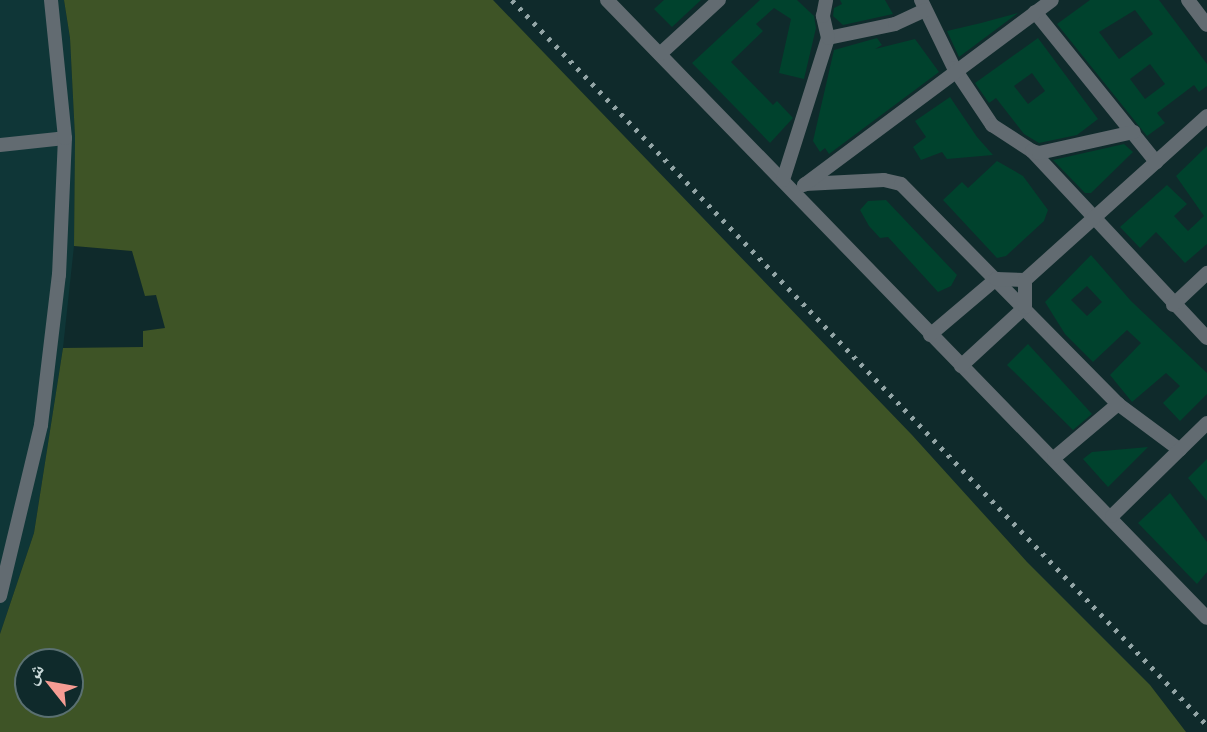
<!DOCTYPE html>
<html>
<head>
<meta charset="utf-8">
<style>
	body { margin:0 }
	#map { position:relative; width:1207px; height:732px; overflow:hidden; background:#0f2a2b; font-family:Literata,"Noto Naskh Arabic",serif }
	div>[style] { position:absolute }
	.built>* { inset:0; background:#0f3637 }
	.green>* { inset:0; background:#3e5426 }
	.building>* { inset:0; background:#00422d }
	.street>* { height:14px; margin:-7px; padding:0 7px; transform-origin:7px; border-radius:7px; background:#626b71 }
	.rail>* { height:4.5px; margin-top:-2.25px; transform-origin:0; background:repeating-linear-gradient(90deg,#93a5a6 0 3.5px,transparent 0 10.5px) }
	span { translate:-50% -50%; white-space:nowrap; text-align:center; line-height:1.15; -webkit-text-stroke:6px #0f2a2b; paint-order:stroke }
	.north { position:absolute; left:14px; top:648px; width:70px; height:70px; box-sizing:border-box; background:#0f2a2b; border:2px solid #5a7071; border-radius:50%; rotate:301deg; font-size:19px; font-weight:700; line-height:28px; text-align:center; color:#cbdada }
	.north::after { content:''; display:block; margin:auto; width:24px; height:32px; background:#f59c93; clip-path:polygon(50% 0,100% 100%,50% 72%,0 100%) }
</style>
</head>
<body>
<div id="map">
	<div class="built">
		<div style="clip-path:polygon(0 0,64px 0,70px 38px,75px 137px,74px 246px,63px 348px,34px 533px,0 634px)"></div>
	</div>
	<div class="green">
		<div style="clip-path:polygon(evenodd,64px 0,493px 0,912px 435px,1027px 562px,1150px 685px,1186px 732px,0 732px,0 634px,34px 533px,63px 348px,143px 347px,143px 331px,165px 328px,156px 295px,145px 296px,132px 251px,74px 246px,75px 137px,70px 38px,64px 0,28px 662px,70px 662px,70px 704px,28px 704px,28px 662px)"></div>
	</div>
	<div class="building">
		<div style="clip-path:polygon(664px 0,701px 0,672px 27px,654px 9px)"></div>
		<div style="clip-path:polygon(760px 0,797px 0,814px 16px,816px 28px,804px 79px,779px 73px,791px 19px,774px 8px,756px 24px,763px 31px,731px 62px,773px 105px,777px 101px,793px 118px,770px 143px,692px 63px)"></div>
		<div style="clip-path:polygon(840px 0,885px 0,893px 14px,843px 25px,833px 16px,834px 8px,842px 4px)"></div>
		<div style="clip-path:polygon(evenodd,1090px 0,1159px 0,1207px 64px,1207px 86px,1199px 92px,1194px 85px,1157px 113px,1165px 123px,1147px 136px,1057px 24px,1090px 0,1135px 10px,1153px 34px,1119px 59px,1099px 32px,1135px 10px,1090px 0,1150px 64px,1165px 84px,1145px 99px,1130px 79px,1150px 64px)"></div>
		<div style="clip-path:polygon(1018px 13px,959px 57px,947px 31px,981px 23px)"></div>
		<div style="clip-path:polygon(877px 38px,882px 45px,875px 49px,915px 39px,939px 72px,829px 154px,825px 148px,820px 152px,813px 141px,834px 50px)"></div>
		<div style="clip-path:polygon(evenodd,1038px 38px,1098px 119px,1077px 135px,1039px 143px,1024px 134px,996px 98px,989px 103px,975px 83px,1038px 38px,1032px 73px,1045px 91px,1028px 104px,1014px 86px,1032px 73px)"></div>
		<div style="clip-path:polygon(950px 97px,977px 137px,993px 155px,947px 159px,942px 152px,921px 160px,913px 147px,926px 137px,915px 121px)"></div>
		<div style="clip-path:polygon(1124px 144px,1133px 152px,1091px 193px,1085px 193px,1053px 160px)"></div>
		<div style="clip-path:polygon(1207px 146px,1207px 244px,1185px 263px,1156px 232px,1140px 248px,1120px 227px,1167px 185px,1187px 204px,1174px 216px,1188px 231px,1204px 216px,1176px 176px)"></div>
		<div style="clip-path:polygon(997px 161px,1023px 176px,1048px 210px,1044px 221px,1006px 256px,997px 258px,943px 200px,962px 182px,968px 188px)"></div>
		<div style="clip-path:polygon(886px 200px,957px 275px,951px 286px,938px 292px,888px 237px,880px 238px,869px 226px,860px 210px,868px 201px)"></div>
		<div style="clip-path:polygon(evenodd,1091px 255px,1131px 301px,1207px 373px,1207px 394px,1180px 421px,1163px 403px,1180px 386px,1166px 373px,1132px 402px,1110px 375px,1141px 343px,1127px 330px,1093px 362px,1065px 334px,1045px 302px,1091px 255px,1087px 286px,1102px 302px,1087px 316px,1071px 300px,1087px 286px)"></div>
		<div style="clip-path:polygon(1028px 344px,1092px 414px,1073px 430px,1007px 365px)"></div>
		<div style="clip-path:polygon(1148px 447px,1108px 487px,1083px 459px,1092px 452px)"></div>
		<div style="clip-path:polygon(1207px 459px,1207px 501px,1188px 478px)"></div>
		<div style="clip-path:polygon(1170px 493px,1207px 542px,1207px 572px,1197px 584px,1138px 523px)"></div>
	</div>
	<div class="street">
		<div style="left:607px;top:0;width:861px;rotate:45.85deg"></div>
		<div style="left:921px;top:0;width:76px;rotate:64.1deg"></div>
		<div style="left:954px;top:68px;width:69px;rotate:56.3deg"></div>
		<div style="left:992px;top:125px;width:48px;rotate:33deg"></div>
		<div style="left:1032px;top:151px;width:256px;rotate:46.9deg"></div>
		<div style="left:1188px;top:0;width:31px;rotate:53deg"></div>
		<div style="left:1035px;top:12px;width:193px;rotate:51.1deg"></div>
		<div style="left:828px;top:38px;width:68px;rotate:-11.8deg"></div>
		<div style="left:895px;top:24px;width:33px;rotate:-25deg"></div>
		<div style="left:660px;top:54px;width:80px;rotate:-42.5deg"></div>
		<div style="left:0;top:145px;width:65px;rotate:-6.1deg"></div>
		<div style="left:1032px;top:151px;width:7px;rotate:16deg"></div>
		<div style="left:1039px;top:153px;width:97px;rotate:-12.5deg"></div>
		<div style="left:783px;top:180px;width:149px;rotate:-72.4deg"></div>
		<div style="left:828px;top:38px;width:23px;rotate:-103deg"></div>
		<div style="left:823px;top:16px;width:16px;rotate:-79deg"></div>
		<div style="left:805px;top:184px;width:79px;rotate:-2.9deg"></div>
		<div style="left:884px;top:180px;width:17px;rotate:13deg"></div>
		<div style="left:901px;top:184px;width:309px;rotate:45.4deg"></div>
		<div style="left:1118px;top:404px;width:77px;rotate:36.6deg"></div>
		<div style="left:804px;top:185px;width:309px;rotate:-36.7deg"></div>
		<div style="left:1173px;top:305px;width:47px;rotate:-43.3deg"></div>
		<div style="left:930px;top:335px;width:87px;rotate:-40.3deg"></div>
		<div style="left:996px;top:279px;width:29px;rotate:2deg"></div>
		<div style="left:1025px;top:280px;width:245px;rotate:-42deg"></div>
		<div style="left:961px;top:366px;width:87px;rotate:-42.7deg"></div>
		<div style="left:1025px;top:307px;width:27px;rotate:-90deg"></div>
		<div style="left:1054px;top:458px;width:84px;rotate:-40.2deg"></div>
		<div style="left:1112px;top:516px;width:133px;rotate:-44.4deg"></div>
		<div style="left:0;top:596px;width:176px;rotate:-76.5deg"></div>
		<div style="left:41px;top:425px;width:151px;rotate:-83.2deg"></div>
		<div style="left:59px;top:275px;width:137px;rotate:-87.5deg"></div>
		<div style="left:65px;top:138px;width:139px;rotate:-95.8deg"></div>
	</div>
	<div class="rail">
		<div style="left:512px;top:0;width:1004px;rotate:46.21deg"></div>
	</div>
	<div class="north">ش</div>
</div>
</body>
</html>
